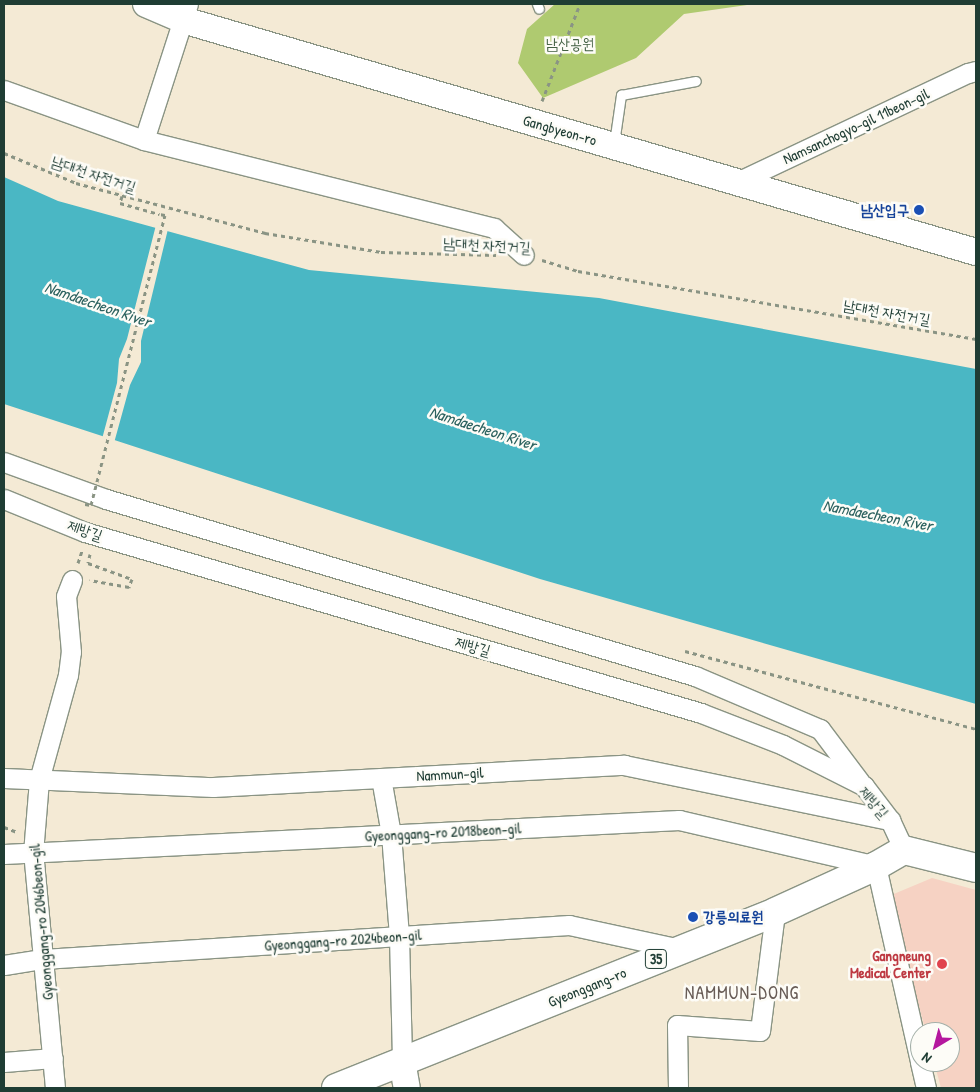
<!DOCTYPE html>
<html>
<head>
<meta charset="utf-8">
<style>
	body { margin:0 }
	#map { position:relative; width:980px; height:1092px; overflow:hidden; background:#f4ead5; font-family:"Patrick Hand","Poor Story",sans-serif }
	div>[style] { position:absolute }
	.built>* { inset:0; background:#f6d2c3 }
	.green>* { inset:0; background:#afca70 }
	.water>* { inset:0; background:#4ab7c4 }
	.pier>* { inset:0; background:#f4ead5 }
	.path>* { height:3px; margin-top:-1.5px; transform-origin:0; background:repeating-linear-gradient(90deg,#8a9484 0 4px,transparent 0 8px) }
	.roads { filter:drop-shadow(1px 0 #8a9484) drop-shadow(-1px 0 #8a9484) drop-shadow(0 1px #8a9484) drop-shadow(0 -1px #8a9484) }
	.lane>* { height:9px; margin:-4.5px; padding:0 4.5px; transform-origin:4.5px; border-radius:4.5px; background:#fff }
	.street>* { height:19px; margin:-9.5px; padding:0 9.5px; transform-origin:9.5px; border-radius:9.5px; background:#fff }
	.secondary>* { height:26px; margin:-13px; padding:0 13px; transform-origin:13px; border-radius:13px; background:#fff }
	.primary>* { height:28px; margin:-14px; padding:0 14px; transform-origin:14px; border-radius:14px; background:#fff }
	.path-bridge>* { height:3px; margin-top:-1.5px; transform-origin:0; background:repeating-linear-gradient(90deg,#8a9484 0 4px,transparent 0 8px) }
	.dots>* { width:14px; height:14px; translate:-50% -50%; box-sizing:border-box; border:2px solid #fdfcf7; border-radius:50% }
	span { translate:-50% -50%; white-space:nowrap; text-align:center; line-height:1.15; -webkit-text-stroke:5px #fdfcf7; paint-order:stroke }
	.shield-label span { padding:1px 4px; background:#fdfcf7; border:1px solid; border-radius:4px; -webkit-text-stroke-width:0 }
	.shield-label { font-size:14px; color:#1f3d34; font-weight:700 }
	.park-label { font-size:15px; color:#436043 }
	.street-label { font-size:15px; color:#1f3d34 }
	.transit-label { font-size:15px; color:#164399; font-weight:700 }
	.right { translate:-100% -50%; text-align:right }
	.left { translate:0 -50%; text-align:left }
	.health-label { font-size:15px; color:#be3a42; font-weight:700 }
	.water-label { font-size:16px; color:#2c625f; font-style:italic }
	.quarter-label { font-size:18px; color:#685c56; letter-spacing:1px }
	.frame { position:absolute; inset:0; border:5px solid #1f3d34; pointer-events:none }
	.north { position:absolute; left:910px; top:1022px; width:50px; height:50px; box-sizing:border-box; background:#fdfcf7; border:1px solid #a4b0a9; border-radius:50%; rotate:217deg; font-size:14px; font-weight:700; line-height:20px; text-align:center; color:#1f3d34 }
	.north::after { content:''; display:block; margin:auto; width:18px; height:22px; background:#b5179e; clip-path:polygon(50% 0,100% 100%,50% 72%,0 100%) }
</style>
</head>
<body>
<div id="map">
	<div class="built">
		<div style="clip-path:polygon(932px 878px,976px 890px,976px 1088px,941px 1088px,934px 1062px,950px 1062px,950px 1032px,926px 1032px,889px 896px)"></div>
	</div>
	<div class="green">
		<div style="clip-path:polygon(555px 4px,754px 4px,684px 14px,636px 58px,543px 98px,518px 63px,527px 29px)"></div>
	</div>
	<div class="water">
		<div style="clip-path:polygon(4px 177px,58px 201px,309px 270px,599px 298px,976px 369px,976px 704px,540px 579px,4px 404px)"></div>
	</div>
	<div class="pier">
		<div style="clip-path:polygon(156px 225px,168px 229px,141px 341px,141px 362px,130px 385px,114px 443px,102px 439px,117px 383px,119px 359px,127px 339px)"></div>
	</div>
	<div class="path">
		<div style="left:542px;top:101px;width:104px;rotate:-68.6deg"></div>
		<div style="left:4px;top:153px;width:78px;rotate:22.6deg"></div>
		<div style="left:76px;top:183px;width:196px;rotate:14.8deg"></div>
		<div style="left:265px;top:233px;width:118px;rotate:9.3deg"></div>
		<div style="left:381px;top:252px;width:115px;rotate:1.5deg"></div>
		<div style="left:122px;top:196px;width:7px;rotate:106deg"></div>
		<div style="left:120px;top:203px;width:41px;rotate:15.8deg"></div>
		<div style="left:542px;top:260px;width:38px;rotate:17deg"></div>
		<div style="left:578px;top:271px;width:404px;rotate:9.7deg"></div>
		<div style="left:90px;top:554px;width:9px;rotate:103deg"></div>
		<div style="left:88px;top:563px;width:47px;rotate:20deg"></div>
		<div style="left:132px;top:579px;width:9px;rotate:111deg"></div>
		<div style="left:129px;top:587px;width:40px;rotate:-170deg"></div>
		<div style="left:78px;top:563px;width:13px;rotate:-72deg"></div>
		<div style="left:685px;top:651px;width:301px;rotate:15deg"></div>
		<div style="left:4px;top:827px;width:14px;rotate:21deg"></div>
	</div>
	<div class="roads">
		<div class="lane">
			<div style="left:537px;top:4px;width:5px;rotate:68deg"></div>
			<div style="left:614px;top:143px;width:49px;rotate:-81.7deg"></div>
			<div style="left:621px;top:95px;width:76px;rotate:-10.6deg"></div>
		</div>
		<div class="street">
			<div style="left:4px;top:90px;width:149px;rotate:19.7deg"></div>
			<div style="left:144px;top:140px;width:361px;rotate:14.1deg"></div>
			<div style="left:494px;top:228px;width:40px;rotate:42deg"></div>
			<div style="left:144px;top:140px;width:143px;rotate:-72.1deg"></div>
			<div style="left:737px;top:182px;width:255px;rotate:-25.3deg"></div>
			<div style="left:968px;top:73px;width:8px;rotate:-14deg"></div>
			<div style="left:4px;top:462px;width:109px;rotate:19.9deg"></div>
			<div style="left:106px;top:499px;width:615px;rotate:16.73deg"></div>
			<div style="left:695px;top:676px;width:136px;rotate:23deg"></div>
			<div style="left:820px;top:729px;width:66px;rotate:53deg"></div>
			<div style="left:4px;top:499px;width:87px;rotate:22.2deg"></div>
			<div style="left:85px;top:532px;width:642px;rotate:16.37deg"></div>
			<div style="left:701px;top:713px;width:88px;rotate:21.3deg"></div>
			<div style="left:783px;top:745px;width:91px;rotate:26.8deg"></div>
			<div style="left:864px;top:786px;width:43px;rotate:52.6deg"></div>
			<div style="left:890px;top:820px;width:33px;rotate:65deg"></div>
			<div style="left:4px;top:778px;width:209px;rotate:2.5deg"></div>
			<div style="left:213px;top:787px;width:412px;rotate:-3.1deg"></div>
			<div style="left:624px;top:765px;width:272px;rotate:11.7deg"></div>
			<div style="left:381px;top:778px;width:57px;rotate:79.9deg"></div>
			<div style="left:391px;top:834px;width:102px;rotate:85.5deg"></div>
			<div style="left:399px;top:936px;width:125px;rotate:88.6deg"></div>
			<div style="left:4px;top:854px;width:676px;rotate:-2.88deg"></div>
			<div style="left:679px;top:820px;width:202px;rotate:13.1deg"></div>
			<div style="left:876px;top:866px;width:200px;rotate:77.3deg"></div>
			<div style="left:4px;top:965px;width:39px;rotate:-9deg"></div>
			<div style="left:43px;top:959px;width:527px;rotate:-3.7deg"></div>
			<div style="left:569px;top:925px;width:114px;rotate:12.2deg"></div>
			<div style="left:4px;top:1062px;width:49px;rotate:-4.7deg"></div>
			<div style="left:920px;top:1062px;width:27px;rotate:77deg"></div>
			<div style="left:55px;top:1088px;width:236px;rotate:-95.3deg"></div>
			<div style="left:33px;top:853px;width:73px;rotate:-85.3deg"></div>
			<div style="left:39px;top:780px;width:109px;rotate:-74.6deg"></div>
			<div style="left:68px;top:675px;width:23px;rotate:-83deg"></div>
			<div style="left:71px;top:652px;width:56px;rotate:-95.1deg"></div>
			<div style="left:66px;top:596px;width:17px;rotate:-69deg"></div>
			<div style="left:678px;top:1088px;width:63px;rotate:-90.9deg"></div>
			<div style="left:677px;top:1025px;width:83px;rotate:4.1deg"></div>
			<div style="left:760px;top:1031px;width:120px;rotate:-82.8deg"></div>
		</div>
		<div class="secondary">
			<div style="left:146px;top:4px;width:40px;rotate:23.4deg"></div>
			<div style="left:183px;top:20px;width:826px;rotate:16.31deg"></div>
			<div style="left:402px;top:1061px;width:27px;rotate:80deg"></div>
		</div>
		<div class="primary">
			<div style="left:336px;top:1088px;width:473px;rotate:-21.8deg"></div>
			<div style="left:775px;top:912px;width:111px;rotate:-24.5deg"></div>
			<div style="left:876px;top:866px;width:32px;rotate:-30deg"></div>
			<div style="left:904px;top:850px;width:74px;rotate:14deg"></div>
		</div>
	</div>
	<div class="path-bridge">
		<div style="left:85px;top:504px;width:6px;rotate:9deg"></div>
		<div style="left:91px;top:505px;width:299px;rotate:-75.7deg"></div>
		<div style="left:165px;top:215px;width:6px;rotate:-171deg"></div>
	</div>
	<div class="dots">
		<div style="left:919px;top:210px;background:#1a4fb4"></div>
		<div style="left:693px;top:917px;background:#1a4fb4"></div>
		<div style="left:942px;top:964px;background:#e0444e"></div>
	</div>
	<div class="shield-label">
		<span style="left:656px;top:959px">35</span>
	</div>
	<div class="park-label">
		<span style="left:570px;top:44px">남산공원</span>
	</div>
	<div class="street-label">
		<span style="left:856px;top:126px;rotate:-25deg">Namsanchogyo-gil 11beon-gil</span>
		<span style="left:560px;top:130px;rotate:16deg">Gangbyeon-ro</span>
		<span style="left:94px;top:174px;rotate:18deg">남대천 자전거길</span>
		<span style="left:487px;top:245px;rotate:3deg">남대천 자전거길</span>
		<span style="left:887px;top:312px;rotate:10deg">남대천 자전거길</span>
		<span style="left:85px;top:530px;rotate:19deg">제방길</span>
		<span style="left:473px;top:646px;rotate:16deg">제방길</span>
		<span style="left:450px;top:774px;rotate:-3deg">Nammun-gil</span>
		<span style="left:874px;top:802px;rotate:49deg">제방길</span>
		<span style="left:443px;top:832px;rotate:-3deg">Gyeonggang-ro 2018beon-gil</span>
		<span style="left:41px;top:922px;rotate:-95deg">Gyeonggang-ro 2046beon-gil</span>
		<span style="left:343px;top:940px;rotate:-4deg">Gyeonggang-ro 2024beon-gil</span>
		<span style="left:587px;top:987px;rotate:-22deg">Gyeonggang-ro</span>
	</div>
	<div class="transit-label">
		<span class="right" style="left:909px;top:210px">남산입구</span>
		<span class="left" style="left:703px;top:917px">강릉의료원</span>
	</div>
	<div class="health-label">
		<span class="right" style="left:931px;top:964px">Gangneung<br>Medical Center</span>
	</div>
	<div class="water-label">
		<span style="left:98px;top:304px;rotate:19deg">Namdaecheon River</span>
		<span style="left:483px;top:428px;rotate:18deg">Namdaecheon River</span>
		<span style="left:878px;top:515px;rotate:11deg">Namdaecheon River</span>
	</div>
	<div class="quarter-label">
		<span style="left:742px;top:993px">NAMMUN-DONG</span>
	</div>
	<div class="frame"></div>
	<div class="north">N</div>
</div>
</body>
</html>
